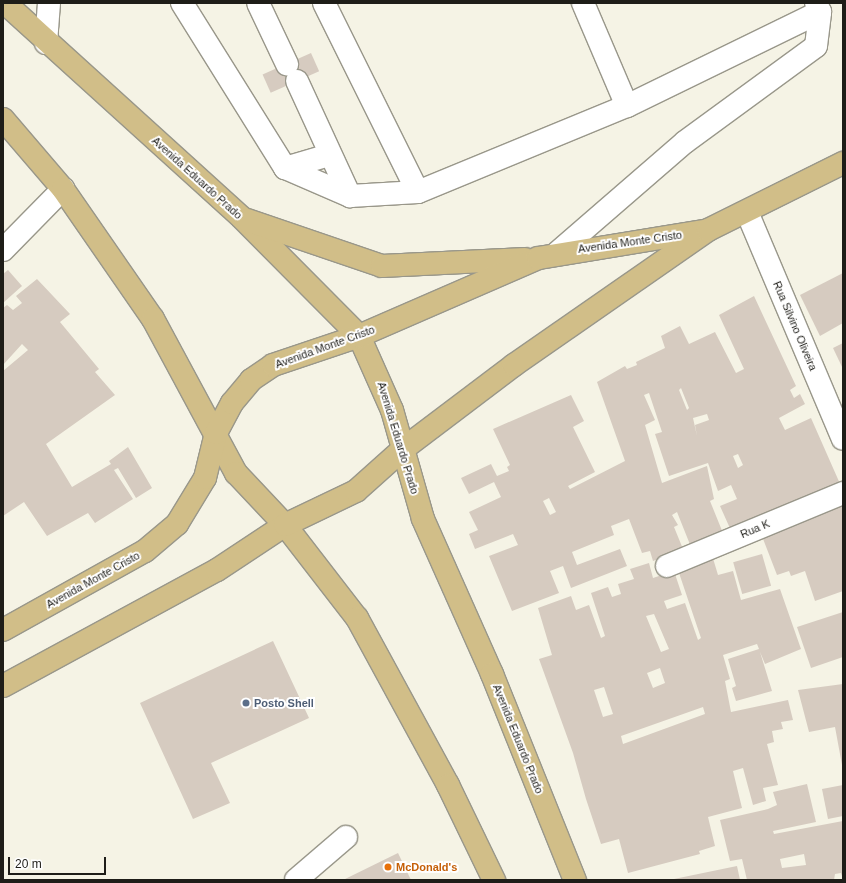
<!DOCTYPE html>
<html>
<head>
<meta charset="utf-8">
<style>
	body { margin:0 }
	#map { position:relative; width:846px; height:883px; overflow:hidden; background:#f5f3e5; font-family:Arial,sans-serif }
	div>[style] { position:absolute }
	.building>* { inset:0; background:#d6cbc0; transform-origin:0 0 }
	.roads { filter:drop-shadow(1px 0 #99978a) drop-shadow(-1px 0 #99978a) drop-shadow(0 1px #99978a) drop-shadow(0 -1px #99978a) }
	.minor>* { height:22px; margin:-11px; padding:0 11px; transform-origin:11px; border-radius:11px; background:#fff }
	.major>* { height:22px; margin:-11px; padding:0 11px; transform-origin:11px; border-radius:11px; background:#d1be88 }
	.dots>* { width:11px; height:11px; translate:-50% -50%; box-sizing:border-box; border:2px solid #fff; border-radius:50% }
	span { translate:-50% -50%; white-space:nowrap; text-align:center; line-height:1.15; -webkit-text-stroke:4px #fff; paint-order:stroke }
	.street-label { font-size:11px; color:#1e1d18 }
	.service-label { font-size:11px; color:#4e5e75; font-weight:700 }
	.left { translate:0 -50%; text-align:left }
	.food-label { font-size:11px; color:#c56008; font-weight:700 }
	.frame { position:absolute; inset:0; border:4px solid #1e1d18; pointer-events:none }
	.scale { position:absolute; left:8px; top:857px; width:98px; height:18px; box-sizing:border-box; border:2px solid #1e1d18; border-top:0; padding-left:5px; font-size:12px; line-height:14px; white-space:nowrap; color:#1e1d18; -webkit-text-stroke:3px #fff; paint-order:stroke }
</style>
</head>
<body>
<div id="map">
	<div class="building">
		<div style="left:311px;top:53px;width:20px;height:53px;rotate:66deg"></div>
		<div style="clip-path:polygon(8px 270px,22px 286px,3px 303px,3px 274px)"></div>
		<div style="clip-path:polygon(843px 273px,843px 323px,820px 336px,800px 295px)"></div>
		<div style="clip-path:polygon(37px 279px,70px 314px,60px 322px,99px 369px,95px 372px,115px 395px,46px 444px,72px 487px,111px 464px,109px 461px,128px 447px,152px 488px,136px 498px,118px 468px,114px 470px,133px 499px,95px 523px,88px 513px,47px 536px,24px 502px,3px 516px,3px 371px,28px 350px,22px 344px,3px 365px,3px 308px,7px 305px,13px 310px,22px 303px,16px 296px)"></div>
		<div style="clip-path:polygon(evenodd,754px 296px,796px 386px,790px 390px,794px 398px,800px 394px,805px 404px,779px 418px,785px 430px,811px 418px,841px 486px,733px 535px,720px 506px,737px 499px,731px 485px,718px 491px,708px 463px,669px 476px,655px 434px,662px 432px,649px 393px,644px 395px,655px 420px,645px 425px,662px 483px,707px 466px,714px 499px,710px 501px,725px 538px,693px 552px,677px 512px,672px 515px,678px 525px,674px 527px,683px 549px,653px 561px,650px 551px,642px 553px,629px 519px,611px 526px,614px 535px,572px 552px,577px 565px,620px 549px,627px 566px,571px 588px,563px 566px,550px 571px,559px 593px,512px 611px,489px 556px,518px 545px,513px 534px,475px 549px,469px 534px,478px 530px,469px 512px,501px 497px,494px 482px,469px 494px,461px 478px,491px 464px,497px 476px,509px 471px,507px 467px,510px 465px,493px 429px,571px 395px,584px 421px,573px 427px,595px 472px,568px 486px,570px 489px,625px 461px,597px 382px,625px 366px,627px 369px,637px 365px,636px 362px,665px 348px,661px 336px,680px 326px,689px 344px,715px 332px,736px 373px,744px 369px,719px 315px,754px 296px,681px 388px,689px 408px,687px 410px,679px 390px,681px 388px,754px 296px,707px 414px,709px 420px,695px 425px,697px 436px,693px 418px,707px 414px,754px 296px,738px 454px,743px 465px,738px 468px,733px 456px,738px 454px,754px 296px,549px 498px,556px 512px,550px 515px,543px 501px,549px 498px)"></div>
		<div style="clip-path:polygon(843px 343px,843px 369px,833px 348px)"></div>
		<div style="clip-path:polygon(843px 498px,843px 591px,815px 601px,805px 571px,791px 576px,789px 571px,777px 575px,760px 531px)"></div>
		<div style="left:762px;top:554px;width:33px;height:30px;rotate:74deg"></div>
		<div style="clip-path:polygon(evenodd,712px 555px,718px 575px,733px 571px,741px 600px,780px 589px,801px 649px,765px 664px,760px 652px,772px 691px,736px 701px,732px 688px,736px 686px,728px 659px,759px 649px,757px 644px,723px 655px,730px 679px,725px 681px,731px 712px,788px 700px,793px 720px,781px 722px,783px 729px,772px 731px,774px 742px,767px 744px,778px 785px,763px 788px,766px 801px,753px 805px,743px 768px,733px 771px,742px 808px,708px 817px,715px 846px,699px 851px,700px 854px,628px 873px,619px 839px,601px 844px,586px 799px,573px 753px,539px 659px,552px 655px,538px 608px,571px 596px,576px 610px,589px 605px,601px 638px,605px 636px,591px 593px,608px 587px,612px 597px,621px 594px,618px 584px,634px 579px,630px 569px,649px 563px,653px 578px,674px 571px,682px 595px,664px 601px,667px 609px,685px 603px,698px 640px,701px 638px,678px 570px,712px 555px,654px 614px,669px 649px,661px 652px,646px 616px,654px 614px,712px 555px,660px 668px,665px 683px,653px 688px,647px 673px,660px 668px,712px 555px,604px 687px,613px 714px,603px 717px,594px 690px,604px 687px,712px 555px,703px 707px,705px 714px,623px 744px,621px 736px,703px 707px)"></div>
		<div style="clip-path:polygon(843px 612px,843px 657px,811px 668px,797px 627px)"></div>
		<div style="clip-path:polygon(273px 641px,309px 718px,211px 763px,230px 803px,193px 819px,140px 703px)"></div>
		<div style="clip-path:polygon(843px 684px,843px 765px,842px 765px,835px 727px,809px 732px,798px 690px)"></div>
		<div style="clip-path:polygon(evenodd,807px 784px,816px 822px,773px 831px,774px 834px,843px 821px,843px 879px,841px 873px,835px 874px,834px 880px,747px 880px,742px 859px,730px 861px,720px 820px,768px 809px,777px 805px,773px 792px,807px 784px,804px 854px,806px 865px,782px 868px,780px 859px,804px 854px)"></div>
		<div style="clip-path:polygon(843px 785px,843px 816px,828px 819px,822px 789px)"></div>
		<div style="clip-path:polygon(398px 853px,411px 880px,343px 880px)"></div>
		<div style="clip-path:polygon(737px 866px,740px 880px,675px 880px,674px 879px)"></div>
	</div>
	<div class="roads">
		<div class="minor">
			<div style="left:182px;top:3px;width:195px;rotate:58deg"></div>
			<div style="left:285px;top:168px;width:71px;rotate:23.3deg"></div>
			<div style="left:258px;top:3px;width:68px;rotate:64.6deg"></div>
			<div style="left:324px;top:3px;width:211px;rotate:63.6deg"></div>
			<div style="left:583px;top:3px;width:112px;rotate:66.9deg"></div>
			<div style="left:46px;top:43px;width:40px;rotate:-85.7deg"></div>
			<div style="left:297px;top:81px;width:127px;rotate:65.3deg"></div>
			<div style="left:350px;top:196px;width:68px;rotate:-3.4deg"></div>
			<div style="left:418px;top:192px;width:226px;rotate:-22.4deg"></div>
			<div style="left:627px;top:106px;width:215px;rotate:-26deg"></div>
			<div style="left:285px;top:168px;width:46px;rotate:-16.5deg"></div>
			<div style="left:747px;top:212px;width:246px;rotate:67.1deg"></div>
			<div style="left:3px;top:250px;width:86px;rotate:-45.5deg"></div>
			<div style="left:558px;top:252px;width:168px;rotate:-40.9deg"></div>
			<div style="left:685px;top:142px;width:162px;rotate:-36.2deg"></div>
			<div style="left:816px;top:46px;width:34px;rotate:-83deg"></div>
			<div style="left:820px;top:12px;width:10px;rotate:-114deg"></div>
			<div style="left:667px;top:566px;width:191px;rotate:-22.5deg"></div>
			<div style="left:296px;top:880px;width:66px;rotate:-40.7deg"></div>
		</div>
		<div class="major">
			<div style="left:5px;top:3px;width:320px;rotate:42.2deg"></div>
			<div style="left:242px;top:218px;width:166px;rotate:45.2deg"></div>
			<div style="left:359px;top:336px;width:81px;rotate:66deg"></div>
			<div style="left:392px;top:410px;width:113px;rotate:74.1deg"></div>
			<div style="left:423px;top:519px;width:170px;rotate:66deg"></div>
			<div style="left:492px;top:674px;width:222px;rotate:68.1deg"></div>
			<div style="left:3px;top:119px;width:92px;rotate:49.4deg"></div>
			<div style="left:63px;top:189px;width:158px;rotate:55.3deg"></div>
			<div style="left:153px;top:319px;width:175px;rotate:61.7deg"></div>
			<div style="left:236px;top:473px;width:71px;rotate:46.7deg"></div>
			<div style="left:285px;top:525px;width:118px;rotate:52.3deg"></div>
			<div style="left:357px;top:618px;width:190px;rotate:61.4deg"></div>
			<div style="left:448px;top:785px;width:106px;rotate:64.2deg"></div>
			<div style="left:247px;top:220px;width:143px;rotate:18.8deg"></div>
			<div style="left:382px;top:266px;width:143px;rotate:-2.8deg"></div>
			<div style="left:3px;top:630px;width:162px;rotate:-29.1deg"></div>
			<div style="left:145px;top:551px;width:42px;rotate:-40.2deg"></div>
			<div style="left:177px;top:524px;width:54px;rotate:-58.7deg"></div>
			<div style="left:205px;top:478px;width:46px;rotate:-76.3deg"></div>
			<div style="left:216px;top:433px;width:34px;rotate:-62deg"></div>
			<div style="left:232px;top:403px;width:30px;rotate:-50deg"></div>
			<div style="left:251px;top:380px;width:27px;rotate:-34deg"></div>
			<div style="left:273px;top:365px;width:91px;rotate:-18.6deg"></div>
			<div style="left:359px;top:336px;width:195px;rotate:-23.5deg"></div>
			<div style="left:538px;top:258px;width:167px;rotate:-9.3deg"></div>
			<div style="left:3px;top:686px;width:243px;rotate:-28.5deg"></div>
			<div style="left:217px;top:570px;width:82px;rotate:-33.5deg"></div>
			<div style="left:285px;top:525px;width:79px;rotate:-25.6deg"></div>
			<div style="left:356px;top:491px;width:63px;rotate:-41.8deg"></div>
			<div style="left:403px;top:449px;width:139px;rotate:-37.1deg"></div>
			<div style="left:514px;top:365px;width:236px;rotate:-34.8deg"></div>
			<div style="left:708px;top:230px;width:151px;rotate:-26.4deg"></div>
		</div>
	</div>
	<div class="dots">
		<div style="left:246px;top:703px;background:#5c6f8a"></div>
		<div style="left:388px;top:867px;background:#e8710a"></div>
	</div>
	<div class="street-label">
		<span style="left:197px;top:178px;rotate:42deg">Avenida Eduardo Prado</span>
		<span style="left:630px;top:242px;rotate:-8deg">Avenida Monte Cristo</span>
		<span style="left:795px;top:326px;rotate:67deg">Rua Silvino Oliveira</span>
		<span style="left:325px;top:347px;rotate:-20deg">Avenida Monte Cristo</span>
		<span style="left:398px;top:438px;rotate:73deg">Avenida Eduardo Prado</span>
		<span style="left:755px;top:529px;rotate:-23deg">Rua K</span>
		<span style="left:93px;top:580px;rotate:-29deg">Avenida Monte Cristo</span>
		<span style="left:518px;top:739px;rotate:68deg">Avenida Eduardo Prado</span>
	</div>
	<div class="service-label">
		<span class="left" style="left:254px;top:703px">Posto Shell</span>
	</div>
	<div class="food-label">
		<span class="left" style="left:396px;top:867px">McDonald's</span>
	</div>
	<div class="frame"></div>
	<div class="scale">20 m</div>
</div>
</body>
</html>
